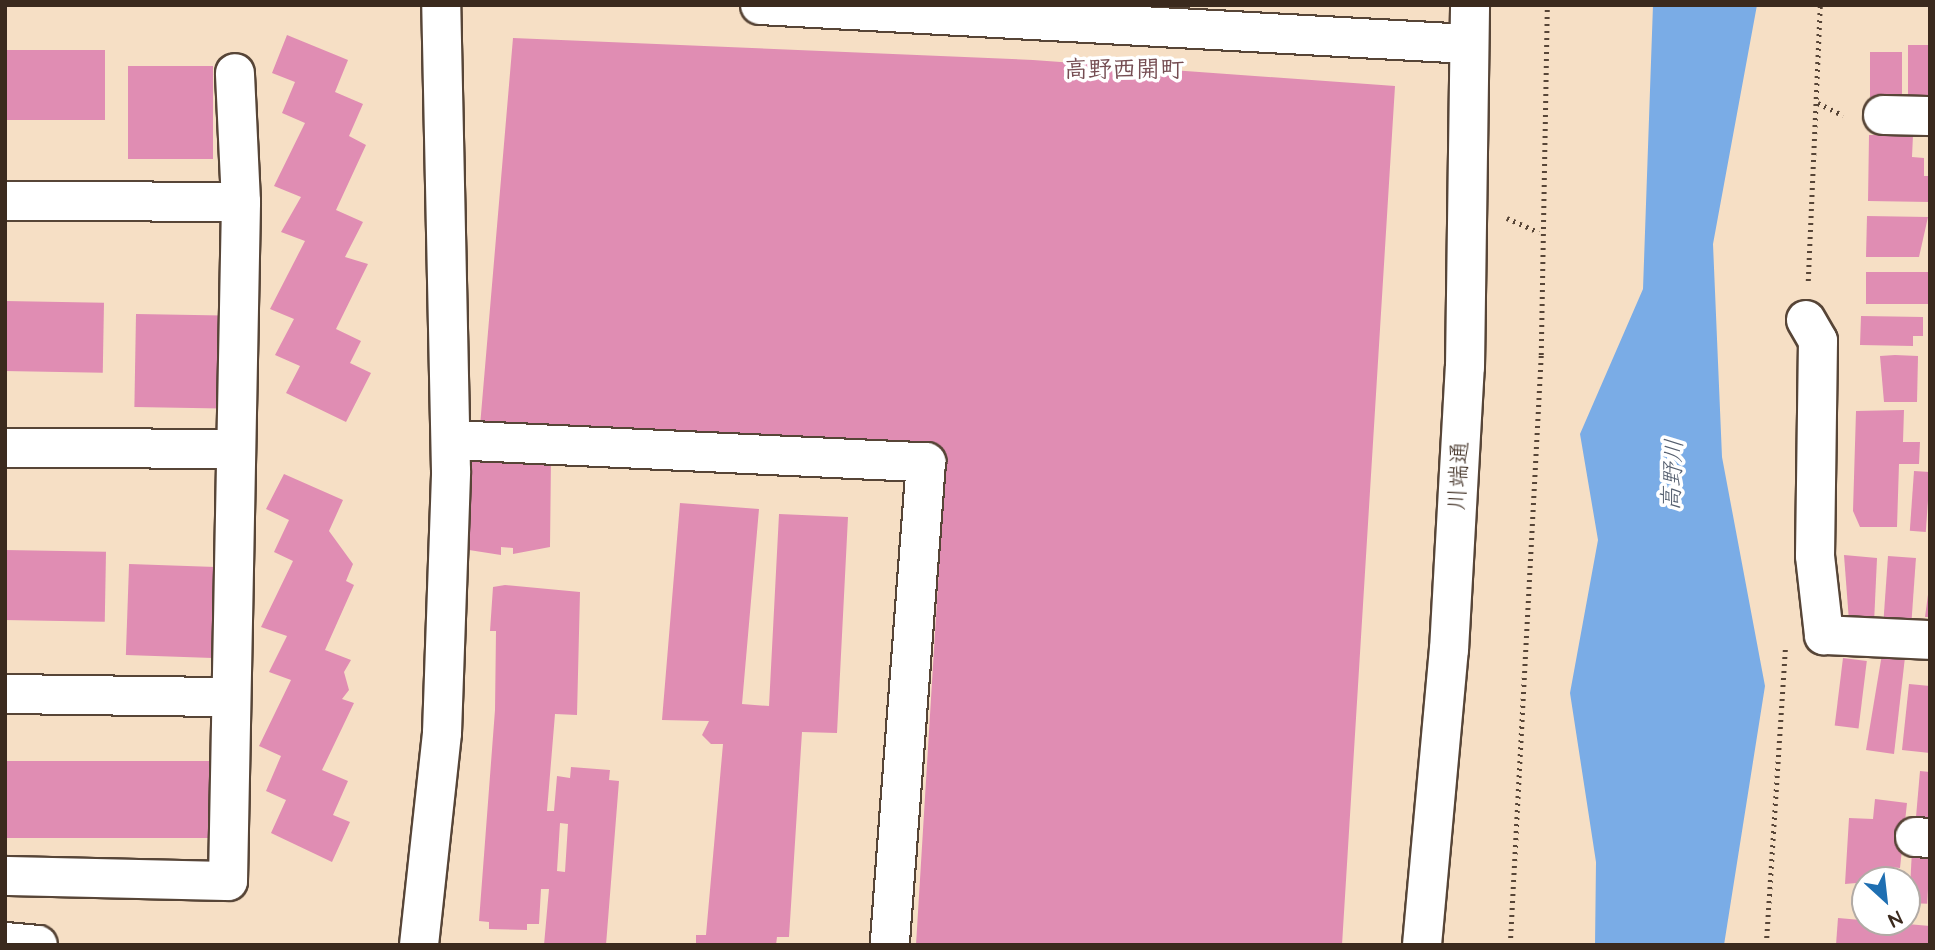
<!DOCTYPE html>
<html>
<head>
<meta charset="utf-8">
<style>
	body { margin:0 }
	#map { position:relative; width:1935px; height:950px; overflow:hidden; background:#f6dfc5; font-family:"Architects Daughter","Klee One",sans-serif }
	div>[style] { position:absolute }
	.water>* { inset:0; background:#7aace6 }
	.building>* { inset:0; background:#e08db3; transform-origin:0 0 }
	.path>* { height:4.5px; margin-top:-2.25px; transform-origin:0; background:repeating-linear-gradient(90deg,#574537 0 2px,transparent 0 7px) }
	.roads { filter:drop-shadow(2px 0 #574537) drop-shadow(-2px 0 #574537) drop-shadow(0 2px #574537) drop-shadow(0 -2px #574537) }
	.minor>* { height:38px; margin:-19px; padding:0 19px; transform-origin:19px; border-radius:19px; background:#fff }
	span { translate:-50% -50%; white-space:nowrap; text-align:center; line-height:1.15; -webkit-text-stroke:7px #fff; paint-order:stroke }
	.street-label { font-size:23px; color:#3b2a1e }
	.neighbourhood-label { font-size:24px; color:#754d52; font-weight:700 }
	.water-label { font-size:24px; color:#545e6e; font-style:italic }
	.frame { position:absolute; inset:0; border:7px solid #3b2a1e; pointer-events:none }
	.north { position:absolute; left:1851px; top:866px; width:70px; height:70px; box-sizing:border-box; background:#fff; border:2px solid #b1aaa5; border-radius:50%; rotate:153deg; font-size:19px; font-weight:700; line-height:28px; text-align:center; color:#3b2a1e }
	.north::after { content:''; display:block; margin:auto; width:24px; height:32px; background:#1f6fb2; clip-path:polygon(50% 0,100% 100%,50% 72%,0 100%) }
</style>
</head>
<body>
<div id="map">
	<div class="water">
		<div style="clip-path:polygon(1653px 5px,1757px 5px,1713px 244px,1722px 457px,1765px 686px,1724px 945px,1595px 945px,1596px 862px,1570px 693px,1598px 540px,1580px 434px,1643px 289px)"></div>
	</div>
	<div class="building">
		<div style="clip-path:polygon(287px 35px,348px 60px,335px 92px,363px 104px,349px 136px,366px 145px,336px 210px,363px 222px,345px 257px,368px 264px,336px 329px,361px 341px,350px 363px,371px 373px,346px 422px,286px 393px,300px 366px,275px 355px,294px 319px,270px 309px,305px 241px,281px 232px,301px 197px,274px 186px,305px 123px,282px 113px,295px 82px,272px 73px)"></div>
		<div style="clip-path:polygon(513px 38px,1033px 60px,1395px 86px,1342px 945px,916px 945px,946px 452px,480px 426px)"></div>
		<div style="left:1908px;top:45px;width:22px;height:52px"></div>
		<div style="left:105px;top:50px;width:70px;height:100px;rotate:90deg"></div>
		<div style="left:1870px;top:52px;width:32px;height:45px"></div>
		<div style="left:128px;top:66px;width:85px;height:93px"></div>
		<div style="clip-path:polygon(1869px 135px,1913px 135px,1912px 157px,1924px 158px,1924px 176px,1930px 176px,1930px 202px,1868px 201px)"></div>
		<div style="clip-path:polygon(1867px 216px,1928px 217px,1919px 257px,1866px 257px)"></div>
		<div style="left:1866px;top:272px;width:62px;height:32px"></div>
		<div style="left:5px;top:301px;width:99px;height:70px;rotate:1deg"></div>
		<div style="left:136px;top:314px;width:87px;height:93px;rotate:1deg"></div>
		<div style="clip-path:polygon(1861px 316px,1923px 317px,1923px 336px,1913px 336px,1913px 346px,1860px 345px)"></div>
		<div style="clip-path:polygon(1895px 355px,1918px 356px,1917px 402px,1884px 402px,1880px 356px)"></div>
		<div style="clip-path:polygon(1904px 410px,1903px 442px,1920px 442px,1919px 464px,1899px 464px,1897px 527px,1860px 527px,1853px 511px,1856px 411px)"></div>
		<div style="clip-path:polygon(471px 459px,551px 459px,550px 547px,513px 554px,513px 548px,501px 547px,501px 555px,469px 550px)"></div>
		<div style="left:1914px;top:471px;width:16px;height:60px;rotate:4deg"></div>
		<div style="clip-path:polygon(284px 474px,343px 500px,329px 531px,353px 564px,346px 581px,354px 585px,325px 650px,351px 660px,344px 672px,349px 690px,342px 699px,354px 703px,322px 770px,348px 781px,333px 815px,350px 822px,332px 862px,271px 833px,286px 800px,266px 791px,281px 756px,259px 746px,291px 680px,269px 672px,287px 636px,261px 627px,293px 561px,274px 552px,289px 520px,266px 509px)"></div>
		<div style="clip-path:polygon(680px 503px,759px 509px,742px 704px,769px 706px,779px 514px,848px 517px,837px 733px,802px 732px,789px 937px,777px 937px,776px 945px,696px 945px,696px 935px,706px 935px,723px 744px,711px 744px,702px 735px,709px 721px,662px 720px)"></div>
		<div style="left:5px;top:550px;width:101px;height:70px;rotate:1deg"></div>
		<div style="clip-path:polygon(1844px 555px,1877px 558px,1874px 623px,1849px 621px)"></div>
		<div style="left:1888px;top:556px;width:28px;height:68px;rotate:4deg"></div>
		<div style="left:216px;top:567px;width:91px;height:87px;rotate:92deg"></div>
		<div style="clip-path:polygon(1930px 580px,1930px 617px,1925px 617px)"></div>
		<div style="clip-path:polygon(evenodd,505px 585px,580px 592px,577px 715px,555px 714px,547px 811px,554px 811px,557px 776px,570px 778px,571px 767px,610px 770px,609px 780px,619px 781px,606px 945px,544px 945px,549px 889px,541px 889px,539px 924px,527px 924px,527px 930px,489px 929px,489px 922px,479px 921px,495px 710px,496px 631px,490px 631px,493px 587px,505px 585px,560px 823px,568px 824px,565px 872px,557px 871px,560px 823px)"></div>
		<div style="clip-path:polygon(1882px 654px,1905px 657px,1894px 754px,1866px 750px)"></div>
		<div style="left:1843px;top:658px;width:24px;height:68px;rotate:7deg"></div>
		<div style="clip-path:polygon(1909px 684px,1930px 686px,1930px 753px,1902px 750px)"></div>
		<div style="left:5px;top:761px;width:208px;height:77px"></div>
		<div style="clip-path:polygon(1920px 771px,1930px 772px,1930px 818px,1916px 817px)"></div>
		<div style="clip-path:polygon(1875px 799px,1907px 803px,1900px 868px,1890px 867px,1890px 880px,1845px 884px,1849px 818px,1873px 819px)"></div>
		<div style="left:1912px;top:850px;width:18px;height:53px;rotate:3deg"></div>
		<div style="clip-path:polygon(1838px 918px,1930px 926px,1930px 945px,1836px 945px)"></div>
	</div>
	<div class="path">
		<div style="left:1818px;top:103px;width:28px;rotate:26deg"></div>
		<div style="left:1507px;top:218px;width:35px;rotate:24deg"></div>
		<div style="left:1808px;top:281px;width:276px;rotate:-87.5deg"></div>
		<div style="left:1510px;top:945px;width:591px;rotate:-86.99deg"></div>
		<div style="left:1541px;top:355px;width:350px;rotate:-89deg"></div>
		<div style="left:1766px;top:945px;width:297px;rotate:-86.3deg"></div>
	</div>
	<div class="roads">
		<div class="minor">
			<div style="left:760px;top:5px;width:710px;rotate:3.15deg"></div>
			<div style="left:1883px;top:115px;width:47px;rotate:1.2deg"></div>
			<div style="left:5px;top:201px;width:236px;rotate:0.2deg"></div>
			<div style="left:1806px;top:320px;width:24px;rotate:60deg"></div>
			<div style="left:1818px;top:341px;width:215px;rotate:90.8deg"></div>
			<div style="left:1815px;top:556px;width:80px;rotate:83.5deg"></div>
			<div style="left:1824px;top:635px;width:106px;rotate:2.7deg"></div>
			<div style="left:451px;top:440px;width:476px;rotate:2.7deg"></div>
			<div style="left:926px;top:462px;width:484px;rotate:94.3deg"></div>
			<div style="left:5px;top:448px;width:231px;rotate:0.2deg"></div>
			<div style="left:5px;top:694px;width:226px;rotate:0.8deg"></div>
			<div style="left:1915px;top:837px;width:15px;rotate:4deg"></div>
			<div style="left:5px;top:876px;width:223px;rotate:1.3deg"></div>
			<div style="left:228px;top:881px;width:679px;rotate:-88.9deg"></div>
			<div style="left:241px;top:202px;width:129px;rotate:-92.7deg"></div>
			<div style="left:5px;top:942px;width:33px;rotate:5deg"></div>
			<div style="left:419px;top:945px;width:213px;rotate:-83.8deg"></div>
			<div style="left:442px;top:733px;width:262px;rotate:-88deg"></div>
			<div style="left:451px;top:471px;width:466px;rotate:-91.2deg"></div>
			<div style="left:1422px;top:945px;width:296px;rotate:-84.8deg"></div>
			<div style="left:1449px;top:650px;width:283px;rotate:-86.8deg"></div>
			<div style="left:1465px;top:367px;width:362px;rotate:-89.2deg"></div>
		</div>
	</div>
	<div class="street-label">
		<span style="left:1459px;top:476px;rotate:-87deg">川端通</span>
	</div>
	<div class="neighbourhood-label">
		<span style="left:1124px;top:71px">高野西開町</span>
	</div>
	<div class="water-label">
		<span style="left:1674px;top:475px;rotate:-87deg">高野川</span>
	</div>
	<div class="frame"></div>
	<div class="north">N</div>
</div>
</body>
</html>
